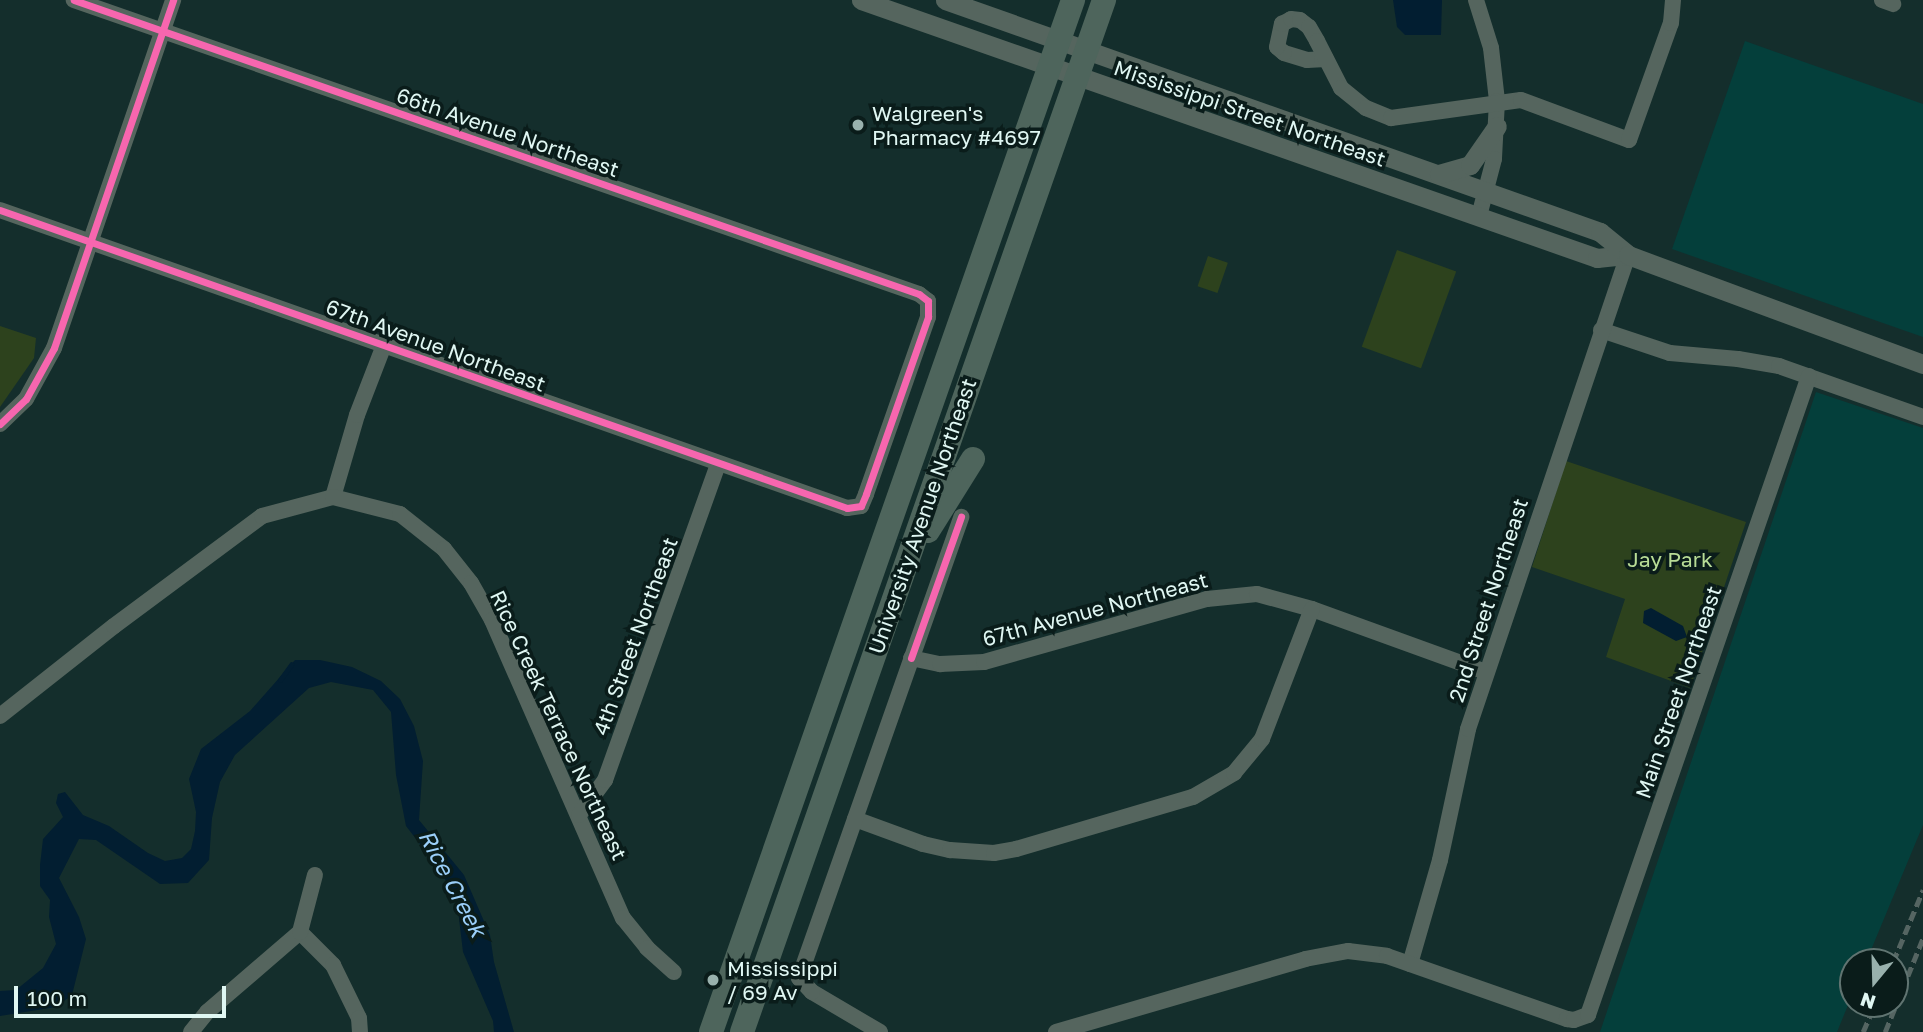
<!DOCTYPE html>
<html>
<head>
<meta charset="utf-8">
<style>
	body { margin:0 }
	#map { position:relative; width:1923px; height:1032px; overflow:hidden; background:#142e2c; font-family:"Golos Text",sans-serif }
	div>[style] { position:absolute }
	.built>* { inset:0; background:#043f3b }
	.green>* { inset:0; background:#2d421d; transform-origin:0 0 }
	.water>* { inset:0; background:#021e31 }
	.stream>* { height:4.5px; margin:-2.25px; padding:0 2.25px; transform-origin:2.25px; border-radius:2.25px; background:#021e31 }
	.minor>* { height:16px; margin:-8px; padding:0 8px; transform-origin:8px; border-radius:8px; background:#55655e }
	.tertiary>* { height:19px; margin:-9.5px; padding:0 9.5px; transform-origin:9.5px; border-radius:9.5px; background:#55655e }
	.primary>* { height:24px; margin:-12px; padding:0 12px; transform-origin:12px; border-radius:12px; background:#4e655c }
	.rail>* { height:4.5px; margin-top:-2.25px; transform-origin:0; background:repeating-linear-gradient(90deg,#556562 0 10px,transparent 0 15px) }
	.cycleway>* { height:7px; margin:-3.5px; padding:0 3.5px; transform-origin:3.5px; border-radius:3.5px; background:#f766af }
	.dots>* { width:19px; height:19px; translate:-50% -50%; box-sizing:border-box; border:4px solid #0a1c1a; border-radius:50% }
	span { translate:-50% -50%; white-space:nowrap; text-align:center; line-height:1.15; -webkit-text-stroke:7px #0a1c1a; paint-order:stroke }
	.poi-label { font-size:21px; color:#e0f7f3 }
	.left { translate:0 -50%; text-align:left }
	.street-label { font-size:21px; color:#e0f7f3 }
	.park-label { font-size:21px; color:#b8dc96 }
	.water-label { font-size:23px; color:#9bcff9; font-style:italic }
	.north { position:absolute; left:1839px; top:948px; width:70px; height:70px; box-sizing:border-box; background:#0a1c1a; border:2px solid #607471; border-radius:50%; rotate:199deg; font-size:19px; font-weight:700; line-height:28px; text-align:center; color:#e0f7f3 }
	.north::after { content:''; display:block; margin:auto; width:24px; height:32px; background:#99b1ad; clip-path:polygon(50% 0,100% 100%,50% 72%,0 100%) }
	.scale { position:absolute; left:14px; top:986px; width:212px; height:32px; box-sizing:border-box; border:4px solid #e0f7f3; border-top:0; padding-left:9px; font-size:21px; line-height:24px; white-space:nowrap; color:#e0f7f3; -webkit-text-stroke:5px #0a1c1a; paint-order:stroke }
</style>
</head>
<body>
<div id="map">
	<div class="built">
		<div style="clip-path:polygon(1745px 41px,1923px 104px,1923px 337px,1672px 249px)"></div>
		<div style="clip-path:polygon(1816px 392px,1923px 428px,1923px 825px,1866px 962px,1853px 962px,1853px 993px,1837px 1032px,1600px 1032px)"></div>
	</div>
	<div class="green">
		<div style="left:1397px;top:250px;width:63px;height:103px;rotate:20deg"></div>
		<div style="left:1208px;top:256px;width:21px;height:32px;rotate:19deg"></div>
		<div style="clip-path:polygon(0 326px,36px 338px,34px 358px,0 407px)"></div>
		<div style="clip-path:polygon(1566px 461px,1746px 522px,1690px 688px,1606px 657px,1625px 599px,1532px 567px)"></div>
	</div>
	<div class="water">
		<div style="clip-path:polygon(1393px 0,1442px 0,1441px 35px,1405px 35px,1397px 27px)"></div>
		<div style="clip-path:polygon(1651px 608px,1683px 626px,1687px 637px,1676px 641px,1643px 623px,1644px 611px)"></div>
		<div style="clip-path:polygon(295px 660px,320px 660px,352px 667px,381px 681px,400px 699px,414px 726px,423px 761px,419px 820px,464px 875px,490px 935px,494px 962px,514px 1032px,494px 1032px,493px 1021px,463px 952px,457px 902px,440px 870px,406px 826px,396px 775px,391px 712px,373px 690px,331px 682px,309px 688px,235px 755px,220px 782px,212px 818px,209px 860px,188px 883px,160px 884px,96px 840px,79px 839px,59px 878px,79px 917px,86px 939px,72px 995px,56px 1007px,0 1016px,0 991px,16px 990px,43px 968px,56px 944px,49px 917px,50px 900px,40px 886px,40px 865px,43px 839px,63px 817px,56px 803px,58px 794px,65px 792px,83px 815px,109px 826px,148px 853px,165px 861px,182px 858px,191px 849px,195px 831px,196px 812px,189px 779px,201px 749px,250px 711px)"></div>
	</div>
	<div class="stream">
		<div style="left:280px;top:680px;width:19px;rotate:-54deg"></div>
	</div>
	<div class="minor">
		<div style="left:1476px;top:0;width:50px;rotate:72.6deg"></div>
		<div style="left:1491px;top:48px;width:53px;rotate:83.5deg"></div>
		<div style="left:1497px;top:101px;width:58px;rotate:93deg"></div>
		<div style="left:1494px;top:159px;width:59px;rotate:104.7deg"></div>
		<div style="left:1882px;top:0;width:12px;rotate:20deg"></div>
		<div style="left:1326px;top:59px;width:19px;rotate:177deg"></div>
		<div style="left:1307px;top:60px;width:24px;rotate:-163deg"></div>
		<div style="left:1284px;top:53px;width:9px;rotate:-139deg"></div>
		<div style="left:1277px;top:47px;width:24px;rotate:-78deg"></div>
		<div style="left:1282px;top:24px;width:10px;rotate:-29deg"></div>
		<div style="left:1291px;top:19px;width:9px;rotate:6deg"></div>
		<div style="left:1300px;top:20px;width:11px;rotate:38deg"></div>
		<div style="left:1309px;top:27px;width:16px;rotate:60deg"></div>
		<div style="left:1317px;top:41px;width:53px;rotate:62.9deg"></div>
		<div style="left:1341px;top:88px;width:32px;rotate:39deg"></div>
		<div style="left:1366px;top:108px;width:27px;rotate:22deg"></div>
		<div style="left:1391px;top:118px;width:131px;rotate:-7.9deg"></div>
		<div style="left:1521px;top:100px;width:115px;rotate:20.3deg"></div>
		<div style="left:1629px;top:140px;width:124px;rotate:-70.3deg"></div>
		<div style="left:1671px;top:23px;width:23px;rotate:-85deg"></div>
		<div style="left:0;top:210px;width:898px;rotate:19.38deg"></div>
		<div style="left:847px;top:508px;width:14px;rotate:-8deg"></div>
		<div style="left:861px;top:506px;width:13px;rotate:-67deg"></div>
		<div style="left:866px;top:494px;width:188px;rotate:-70.7deg"></div>
		<div style="left:928px;top:317px;width:16px;rotate:-90deg"></div>
		<div style="left:928px;top:301px;width:11px;rotate:-142deg"></div>
		<div style="left:919px;top:294px;width:895px;rotate:-160.82deg"></div>
		<div style="left:1601px;top:330px;width:73px;rotate:18.4deg"></div>
		<div style="left:1670px;top:353px;width:68px;rotate:5deg"></div>
		<div style="left:1738px;top:359px;width:42px;rotate:9.7deg"></div>
		<div style="left:1779px;top:366px;width:153px;rotate:19.5deg"></div>
		<div style="left:0;top:424px;width:36px;rotate:-44deg"></div>
		<div style="left:26px;top:399px;width:58px;rotate:-61.2deg"></div>
		<div style="left:54px;top:348px;width:368px;rotate:-71.1deg"></div>
		<div style="left:333px;top:497px;width:85px;rotate:-73.7deg"></div>
		<div style="left:357px;top:415px;width:75px;rotate:-68.9deg"></div>
		<div style="left:911px;top:658px;width:30px;rotate:12deg"></div>
		<div style="left:940px;top:664px;width:44px;rotate:-2.6deg"></div>
		<div style="left:984px;top:662px;width:232px;rotate:-15.8deg"></div>
		<div style="left:1207px;top:599px;width:50px;rotate:-5.7deg"></div>
		<div style="left:1257px;top:594px;width:57px;rotate:15.3deg"></div>
		<div style="left:1312px;top:609px;width:185px;rotate:19.9deg"></div>
		<div style="left:0;top:716px;width:145px;rotate:-38.3deg"></div>
		<div style="left:114px;top:626px;width:184px;rotate:-36.6deg"></div>
		<div style="left:262px;top:516px;width:73px;rotate:-15deg"></div>
		<div style="left:333px;top:497px;width:69px;rotate:14.2deg"></div>
		<div style="left:400px;top:514px;width:56px;rotate:38.5deg"></div>
		<div style="left:444px;top:549px;width:43px;rotate:51.5deg"></div>
		<div style="left:471px;top:583px;width:43px;rotate:60.4deg"></div>
		<div style="left:492px;top:620px;width:326px;rotate:66.3deg"></div>
		<div style="left:623px;top:918px;width:38px;rotate:51deg"></div>
		<div style="left:647px;top:948px;width:36px;rotate:42deg"></div>
		<div style="left:579px;top:815px;width:44px;rotate:-53.4deg"></div>
		<div style="left:605px;top:780px;width:336px;rotate:-70.3deg"></div>
		<div style="left:855px;top:819px;width:72px;rotate:20.2deg"></div>
		<div style="left:923px;top:844px;width:28px;rotate:13deg"></div>
		<div style="left:950px;top:850px;width:44px;rotate:3.9deg"></div>
		<div style="left:994px;top:853px;width:22px;rotate:-10deg"></div>
		<div style="left:1016px;top:849px;width:184px;rotate:-16.4deg"></div>
		<div style="left:1193px;top:797px;width:48px;rotate:-30.3deg"></div>
		<div style="left:1234px;top:773px;width:44px;rotate:-50.5deg"></div>
		<div style="left:1262px;top:739px;width:139px;rotate:-69deg"></div>
		<div style="left:300px;top:932px;width:47px;rotate:45deg"></div>
		<div style="left:333px;top:965px;width:59px;rotate:63.9deg"></div>
		<div style="left:359px;top:1018px;width:14px;rotate:86deg"></div>
		<div style="left:1410px;top:964px;width:108px;rotate:-73.9deg"></div>
		<div style="left:1440px;top:860px;width:134px;rotate:-77.9deg"></div>
		<div style="left:1468px;top:729px;width:500px;rotate:-71.35deg"></div>
		<div style="left:191px;top:1032px;width:26px;rotate:-51deg"></div>
		<div style="left:207px;top:1012px;width:123px;rotate:-40.7deg"></div>
		<div style="left:300px;top:932px;width:59px;rotate:-75.3deg"></div>
		<div style="left:880px;top:1032px;width:79px;rotate:-149.5deg"></div>
		<div style="left:812px;top:992px;width:19px;rotate:-133deg"></div>
		<div style="left:799px;top:978px;width:489px;rotate:-70.6deg"></div>
		<div style="left:1056px;top:1032px;width:259px;rotate:-16.3deg"></div>
		<div style="left:1305px;top:959px;width:44px;rotate:-10.5deg"></div>
		<div style="left:1348px;top:951px;width:39px;rotate:7deg"></div>
		<div style="left:1387px;top:956px;width:191px;rotate:19.3deg"></div>
		<div style="left:1567px;top:1019px;width:7px;rotate:8deg"></div>
		<div style="left:1574px;top:1020px;width:15px;rotate:-20deg"></div>
		<div style="left:1588px;top:1015px;width:676px;rotate:-70.92deg"></div>
	</div>
	<div class="tertiary">
		<div style="left:861px;top:0;width:780px;rotate:19.32deg"></div>
		<div style="left:1597px;top:258px;width:31px;rotate:-6deg"></div>
		<div style="left:945px;top:0;width:695px;rotate:19.5deg"></div>
		<div style="left:1600px;top:232px;width:36px;rotate:39deg"></div>
		<div style="left:1628px;top:255px;width:314px;rotate:20.3deg"></div>
		<div style="left:1439px;top:174px;width:32px;rotate:-16deg"></div>
		<div style="left:1470px;top:165px;width:47px;rotate:-55.3deg"></div>
	</div>
	<div class="primary">
		<div style="left:928px;top:531px;width:85px;rotate:-58deg"></div>
		<div style="left:711px;top:1032px;width:1094px;rotate:-70.67deg"></div>
		<div style="left:742px;top:1032px;width:1094px;rotate:-70.67deg"></div>
	</div>
	<div class="rail">
		<div style="left:1893px;top:962px;width:78px;rotate:-67.4deg"></div>
		<div style="left:1863px;top:1032px;width:30px;rotate:-67deg"></div>
		<div style="left:1885px;top:1032px;width:101px;rotate:-68deg"></div>
	</div>
	<div class="cycleway">
		<div style="left:0;top:210px;width:898px;rotate:19.38deg"></div>
		<div style="left:847px;top:508px;width:14px;rotate:-8deg"></div>
		<div style="left:861px;top:506px;width:13px;rotate:-67deg"></div>
		<div style="left:866px;top:494px;width:188px;rotate:-70.7deg"></div>
		<div style="left:928px;top:317px;width:16px;rotate:-90deg"></div>
		<div style="left:928px;top:301px;width:11px;rotate:-142deg"></div>
		<div style="left:919px;top:294px;width:895px;rotate:-160.82deg"></div>
		<div style="left:0;top:424px;width:36px;rotate:-44deg"></div>
		<div style="left:26px;top:399px;width:58px;rotate:-61.2deg"></div>
		<div style="left:54px;top:348px;width:368px;rotate:-71.1deg"></div>
		<div style="left:911px;top:658px;width:150px;rotate:-70.5deg"></div>
	</div>
	<div class="dots">
		<div style="left:858px;top:125px;background:#99b1ad"></div>
		<div style="left:713px;top:980px;background:#99b1ad"></div>
	</div>
	<div class="poi-label">
		<span class="left" style="left:872px;top:125px">Walgreen's<br>Pharmacy #4697</span>
		<span class="left" style="left:727px;top:980px">Mississippi<br>/ 69 Av</span>
	</div>
	<div class="street-label">
		<span style="left:1250px;top:113px;rotate:19deg">Mississippi Street Northeast</span>
		<span style="left:508px;top:132px;rotate:19deg">66th Avenue Northeast</span>
		<span style="left:436px;top:345px;rotate:20deg">67th Avenue Northeast</span>
		<span style="left:922px;top:516px;rotate:-71deg">University Avenue Northeast</span>
		<span style="left:1488px;top:600px;rotate:-72deg">2nd Street Northeast</span>
		<span style="left:1095px;top:609px;rotate:-15deg">67th Avenue Northeast</span>
		<span style="left:635px;top:636px;rotate:-70deg">4th Street Northeast</span>
		<span style="left:1678px;top:692px;rotate:-71deg">Main Street Northeast</span>
		<span style="left:559px;top:725px;rotate:65deg">Rice Creek Terrace Northeast</span>
	</div>
	<div class="park-label">
		<span style="left:1670px;top:559px">Jay Park</span>
	</div>
	<div class="water-label">
		<span style="left:453px;top:883px;rotate:62deg">Rice Creek</span>
	</div>
	<div class="north">N</div>
	<div class="scale">100 m</div>
</div>
</body>
</html>
